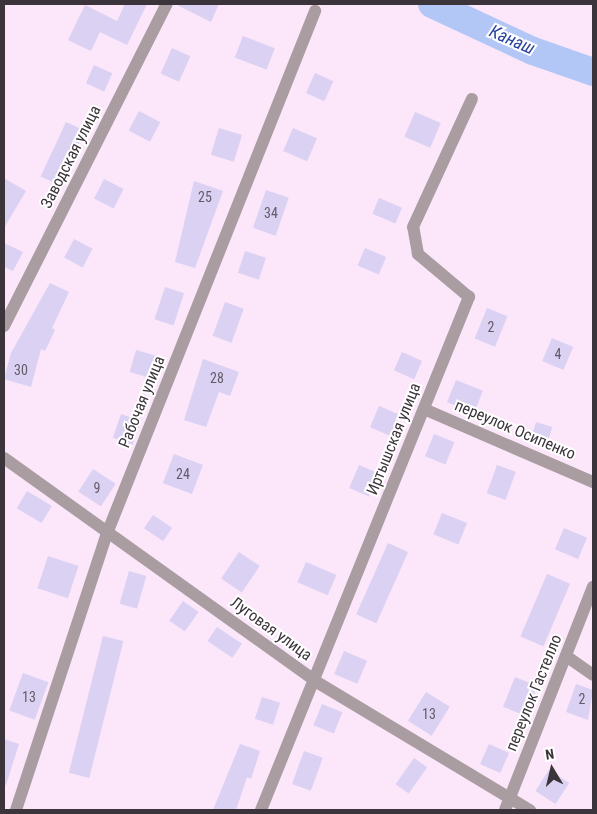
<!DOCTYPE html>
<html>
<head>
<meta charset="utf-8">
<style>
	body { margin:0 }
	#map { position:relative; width:597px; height:814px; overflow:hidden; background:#fbe6fa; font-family:"Roboto Condensed",sans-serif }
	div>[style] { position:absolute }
	.river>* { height:28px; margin:-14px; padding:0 14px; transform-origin:14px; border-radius:14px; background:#b3c7f7 }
	.building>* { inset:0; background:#dad1f3; transform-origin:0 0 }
	.minor>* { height:12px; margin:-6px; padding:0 6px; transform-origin:6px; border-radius:6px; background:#aa9da1 }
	span { translate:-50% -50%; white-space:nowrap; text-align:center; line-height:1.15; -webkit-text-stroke:4px #fff; paint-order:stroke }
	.number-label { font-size:14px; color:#645b69 }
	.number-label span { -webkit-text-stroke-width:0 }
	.street-label { font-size:16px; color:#3c343b }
	.water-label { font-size:18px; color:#29439d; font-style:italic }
	.frame { position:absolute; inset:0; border:5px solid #3c343b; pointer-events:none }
	.north { position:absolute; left:527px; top:744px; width:50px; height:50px; -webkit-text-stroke:4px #fff; paint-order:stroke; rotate:351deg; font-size:14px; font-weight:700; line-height:20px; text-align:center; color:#3c343b }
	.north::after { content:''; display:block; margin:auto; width:18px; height:22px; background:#3c343b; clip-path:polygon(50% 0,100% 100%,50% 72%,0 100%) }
</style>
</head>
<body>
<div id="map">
	<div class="river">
		<div style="left:432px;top:4px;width:111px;rotate:25deg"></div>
		<div style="left:533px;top:51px;width:64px;rotate:19.3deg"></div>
	</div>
	<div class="building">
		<div style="clip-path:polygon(125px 4px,147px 4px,127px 45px,100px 32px,91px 51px,68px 40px,85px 5px,117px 21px)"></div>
		<div style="clip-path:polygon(175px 4px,219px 4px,211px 22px)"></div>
		<div style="left:243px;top:36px;width:34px;height:23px;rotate:21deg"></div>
		<div style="left:172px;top:48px;width:20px;height:28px;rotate:24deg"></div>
		<div style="left:94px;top:65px;width:20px;height:20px;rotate:24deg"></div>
		<div style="left:315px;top:73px;width:20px;height:22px;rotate:24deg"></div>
		<div style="left:139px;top:111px;width:24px;height:22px;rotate:28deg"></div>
		<div style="left:415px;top:112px;width:28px;height:27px;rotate:23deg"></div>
		<div style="left:66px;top:122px;width:21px;height:60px;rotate:25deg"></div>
		<div style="left:219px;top:128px;width:24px;height:28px;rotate:17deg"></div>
		<div style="left:293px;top:128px;width:26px;height:25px;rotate:23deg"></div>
		<div style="clip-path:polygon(4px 178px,26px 191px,4px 228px)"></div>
		<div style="left:104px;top:179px;width:22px;height:22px;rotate:27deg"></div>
		<div style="clip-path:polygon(194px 181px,223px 191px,195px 268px,175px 262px)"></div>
		<div style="left:266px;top:190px;width:24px;height:40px;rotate:19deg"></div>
		<div style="left:379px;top:198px;width:25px;height:17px;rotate:23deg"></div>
		<div style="left:74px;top:239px;width:21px;height:21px;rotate:28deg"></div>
		<div style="clip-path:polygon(4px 243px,23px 252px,13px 271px,4px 267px)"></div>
		<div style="left:365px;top:248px;width:23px;height:19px;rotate:23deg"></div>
		<div style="left:245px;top:251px;width:22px;height:23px;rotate:18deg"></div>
		<div style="clip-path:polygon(50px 283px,69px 292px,52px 328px,55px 330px,45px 351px,41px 349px,31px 387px,4px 379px,11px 353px)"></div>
		<div style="left:165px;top:287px;width:20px;height:34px;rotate:18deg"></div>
		<div style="left:225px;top:302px;width:20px;height:36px;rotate:20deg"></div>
		<div style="left:487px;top:308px;width:22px;height:33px;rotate:22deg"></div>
		<div style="left:552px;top:338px;width:23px;height:25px;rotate:23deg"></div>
		<div style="left:136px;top:350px;width:29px;height:23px;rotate:16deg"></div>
		<div style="left:402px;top:352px;width:22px;height:20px;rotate:24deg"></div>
		<div style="clip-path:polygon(203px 359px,239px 372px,230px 396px,219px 392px,206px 427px,184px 420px)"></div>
		<div style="left:456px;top:380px;width:29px;height:24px;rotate:22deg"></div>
		<div style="left:379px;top:406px;width:23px;height:23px;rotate:23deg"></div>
		<div style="left:121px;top:414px;width:21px;height:25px;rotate:19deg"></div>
		<div style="left:536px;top:422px;width:17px;height:19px;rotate:17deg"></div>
		<div style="left:434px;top:434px;width:22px;height:24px;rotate:22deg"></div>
		<div style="left:174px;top:454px;width:31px;height:31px;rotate:21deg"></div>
		<div style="left:359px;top:465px;width:21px;height:25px;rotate:23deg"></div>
		<div style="left:497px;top:465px;width:20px;height:30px;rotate:20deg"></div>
		<div style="left:93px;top:469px;width:27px;height:27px;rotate:33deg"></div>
		<div style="left:27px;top:491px;width:29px;height:20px;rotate:31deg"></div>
		<div style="left:442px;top:513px;width:27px;height:23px;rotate:22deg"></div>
		<div style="left:153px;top:515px;width:23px;height:16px;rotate:34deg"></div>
		<div style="left:564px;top:528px;width:25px;height:23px;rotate:23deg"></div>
		<div style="left:388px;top:543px;width:22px;height:78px;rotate:24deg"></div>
		<div style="left:239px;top:552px;width:25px;height:32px;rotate:34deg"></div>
		<div style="left:48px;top:556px;width:32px;height:34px;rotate:18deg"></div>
		<div style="left:306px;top:562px;width:33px;height:22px;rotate:23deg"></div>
		<div style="left:129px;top:571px;width:18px;height:34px;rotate:16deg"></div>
		<div style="left:547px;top:574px;width:25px;height:68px;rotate:23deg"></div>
		<div style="left:183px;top:601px;width:19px;height:24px;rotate:35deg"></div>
		<div style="left:217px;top:627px;width:30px;height:17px;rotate:34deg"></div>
		<div style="left:103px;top:636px;width:21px;height:141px;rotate:14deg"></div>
		<div style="left:344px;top:651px;width:25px;height:25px;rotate:23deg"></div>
		<div style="left:23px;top:673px;width:27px;height:40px;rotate:20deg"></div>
		<div style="left:515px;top:677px;width:24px;height:32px;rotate:22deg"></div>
		<div style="clip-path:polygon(576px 684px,593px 690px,588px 720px,566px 712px)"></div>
		<div style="left:426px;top:692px;width:28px;height:34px;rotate:32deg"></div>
		<div style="left:262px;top:697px;width:19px;height:23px;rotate:18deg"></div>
		<div style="left:322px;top:704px;width:22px;height:23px;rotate:22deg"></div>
		<div style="clip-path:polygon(4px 739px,19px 744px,6px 785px,4px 784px)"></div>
		<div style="clip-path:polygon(240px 744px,260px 751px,251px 779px,247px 777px,236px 810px,213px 810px)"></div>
		<div style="left:489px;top:744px;width:22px;height:22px;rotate:24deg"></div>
		<div style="left:304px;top:751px;width:20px;height:35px;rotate:20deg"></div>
		<div style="left:414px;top:758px;width:16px;height:32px;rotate:35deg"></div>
		<div style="left:549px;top:770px;width:24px;height:25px;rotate:33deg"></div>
	</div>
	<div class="minor">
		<div style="left:4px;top:326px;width:361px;rotate:-63.2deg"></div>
		<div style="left:424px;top:409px;width:184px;rotate:23.4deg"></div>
		<div style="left:4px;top:458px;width:383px;rotate:35.6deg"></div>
		<div style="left:315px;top:681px;width:251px;rotate:31deg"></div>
		<div style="left:566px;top:656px;width:33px;rotate:35deg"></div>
		<div style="left:16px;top:810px;width:294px;rotate:-71.8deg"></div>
		<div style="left:108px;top:531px;width:560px;rotate:-68.29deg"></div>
		<div style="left:261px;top:810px;width:554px;rotate:-67.93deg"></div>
		<div style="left:469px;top:297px;width:67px;rotate:-139.9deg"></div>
		<div style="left:418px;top:254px;width:27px;rotate:-100deg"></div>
		<div style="left:413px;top:227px;width:141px;rotate:-65.3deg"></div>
		<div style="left:505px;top:810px;width:240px;rotate:-68.5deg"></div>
	</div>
	<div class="number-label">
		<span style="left:205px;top:197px">25</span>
		<span style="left:271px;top:213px">34</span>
		<span style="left:491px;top:327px">2</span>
		<span style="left:558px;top:354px">4</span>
		<span style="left:21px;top:370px">30</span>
		<span style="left:217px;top:378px">28</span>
		<span style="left:183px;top:474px">24</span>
		<span style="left:97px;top:488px">9</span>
		<span style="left:29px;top:697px">13</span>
		<span style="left:582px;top:699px">2</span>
		<span style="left:429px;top:714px">13</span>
	</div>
	<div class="street-label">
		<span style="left:71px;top:157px;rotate:-63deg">Заводская улица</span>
		<span style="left:142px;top:402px;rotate:-68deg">Рабочая улица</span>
		<span style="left:515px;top:430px;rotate:23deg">переулок Осипенко</span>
		<span style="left:394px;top:439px;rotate:-68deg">Иртышская улица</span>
		<span style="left:271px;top:629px;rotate:36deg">Луговая улица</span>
		<span style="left:534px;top:693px;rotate:-68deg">переулок Гастелло</span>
	</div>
	<div class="water-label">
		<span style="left:512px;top:40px;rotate:24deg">Канаш</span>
	</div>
	<div class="frame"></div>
	<div class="north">N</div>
</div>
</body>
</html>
